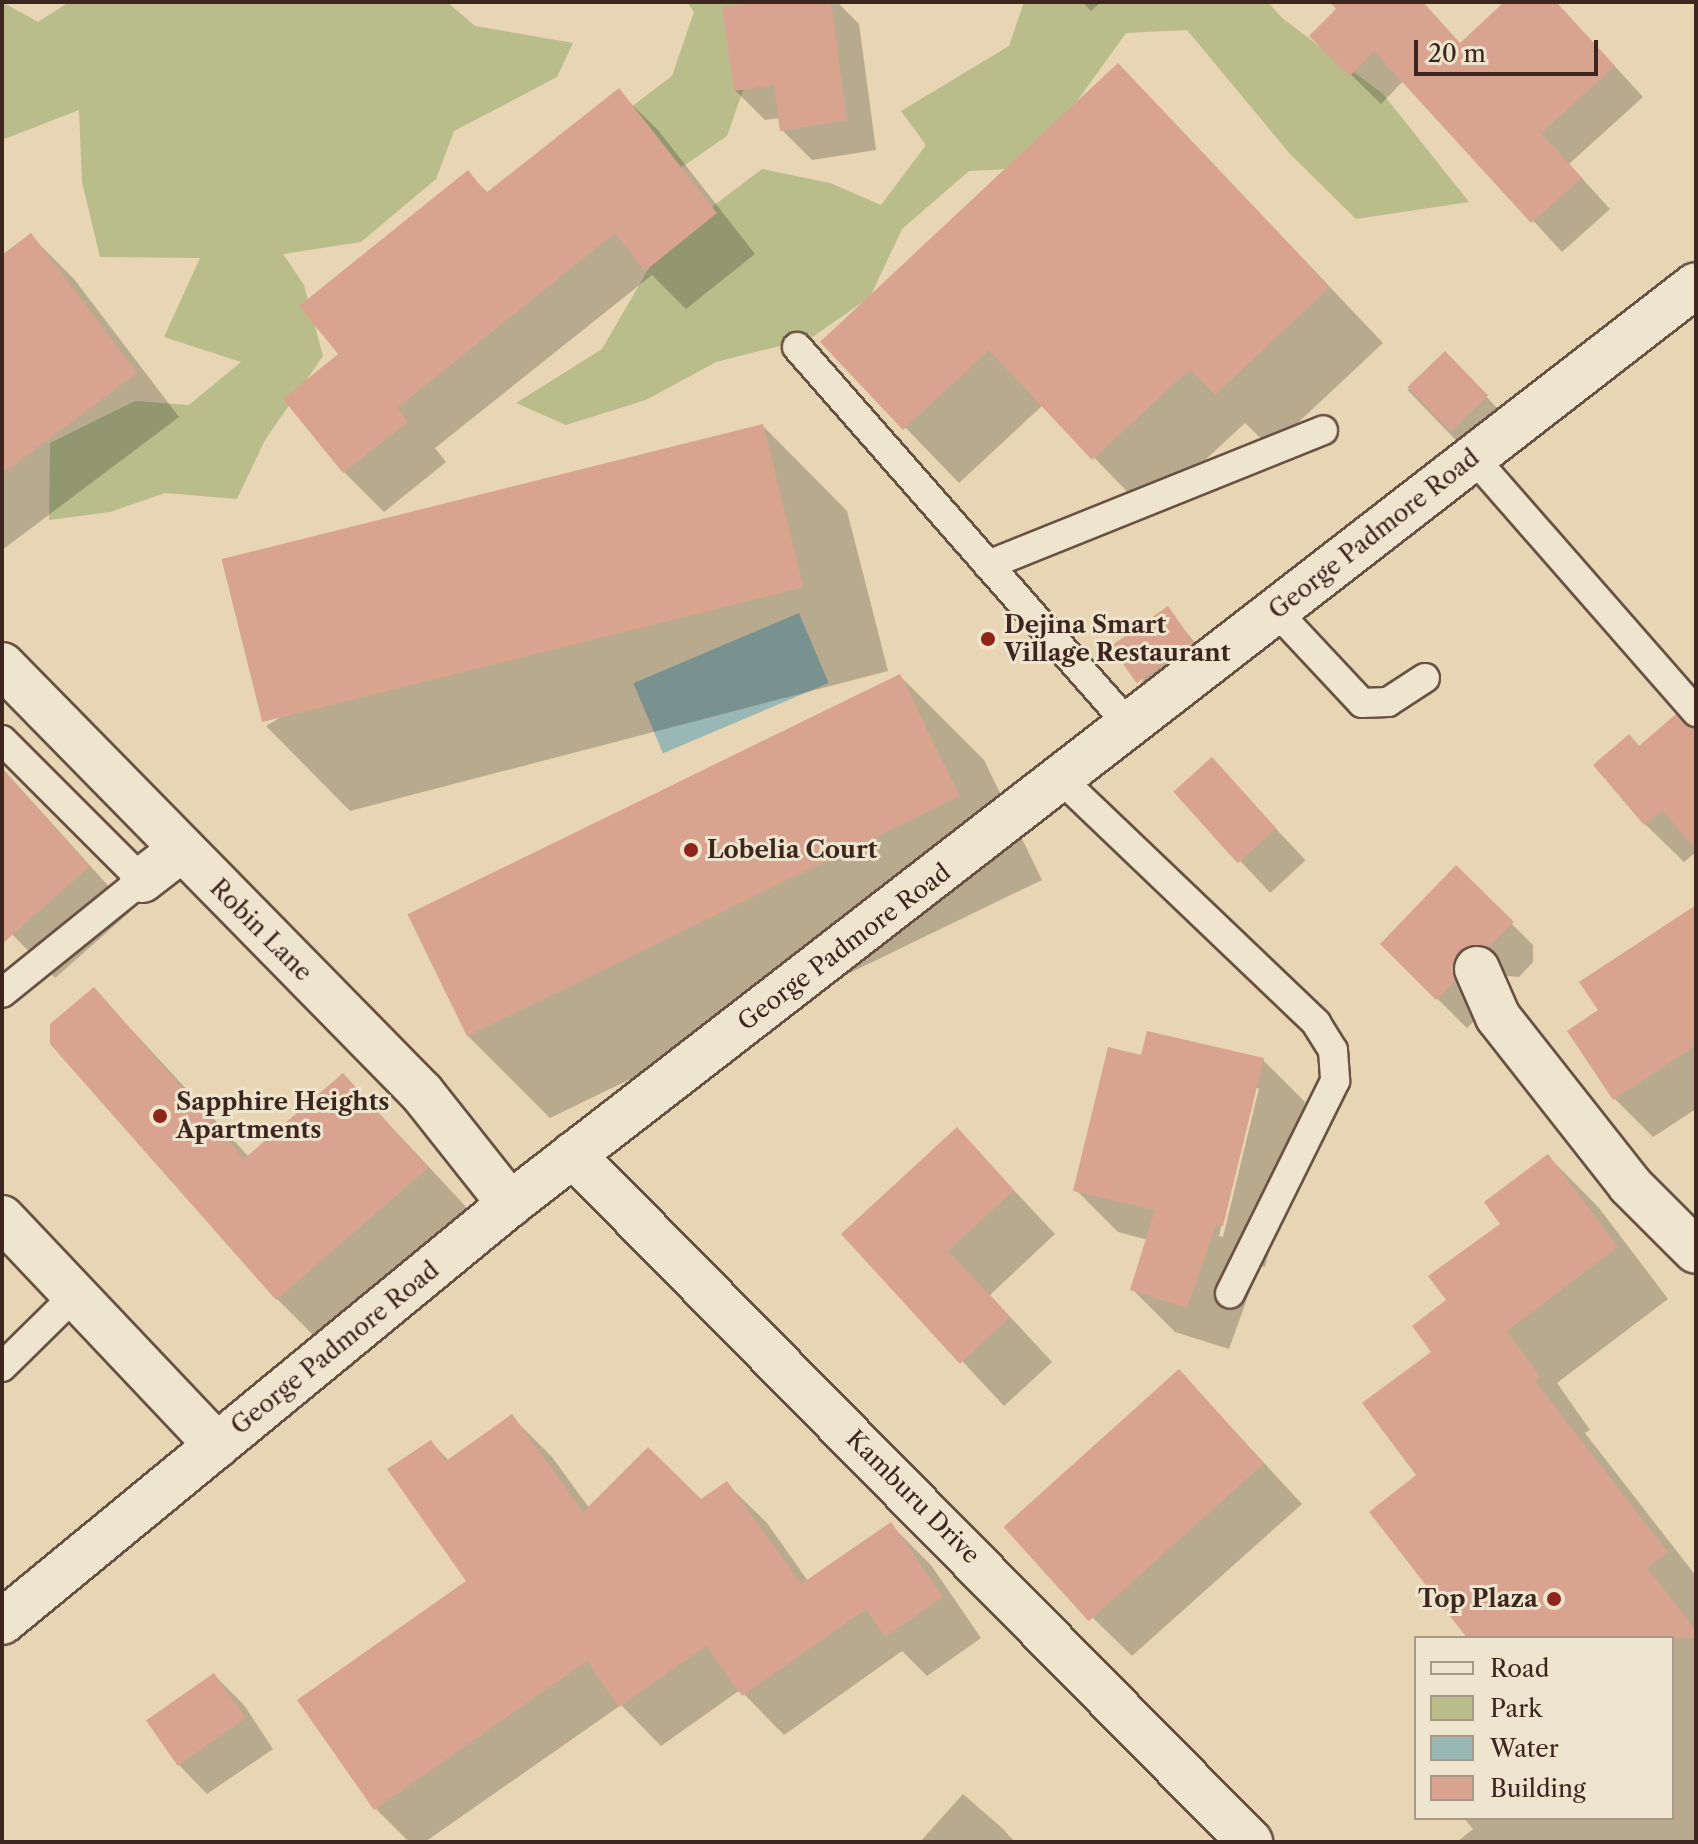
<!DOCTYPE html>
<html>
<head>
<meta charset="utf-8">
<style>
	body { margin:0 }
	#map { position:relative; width:1698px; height:1844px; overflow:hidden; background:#e7d5b3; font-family:"Libre Caslon Text",serif }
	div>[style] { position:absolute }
	.green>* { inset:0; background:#b8bd8b }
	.water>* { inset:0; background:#98b7b5; transform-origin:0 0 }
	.shadow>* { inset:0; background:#0003; transform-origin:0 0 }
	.building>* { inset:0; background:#d8a48f; transform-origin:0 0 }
	.roads { filter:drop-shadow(2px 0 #685244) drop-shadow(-2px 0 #685244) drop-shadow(0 2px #685244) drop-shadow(0 -2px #685244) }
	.lane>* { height:28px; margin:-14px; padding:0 14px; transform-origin:14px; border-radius:14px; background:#efe4ce }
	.street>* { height:44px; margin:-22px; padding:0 22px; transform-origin:22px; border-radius:22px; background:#efe4ce }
	.dots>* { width:22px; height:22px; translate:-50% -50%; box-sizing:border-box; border:4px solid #efe4ce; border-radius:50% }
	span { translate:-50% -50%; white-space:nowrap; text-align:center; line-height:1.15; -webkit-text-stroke:6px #efe4ce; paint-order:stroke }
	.street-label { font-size:24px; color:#3d261f }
	.poi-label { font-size:24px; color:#3d261f; font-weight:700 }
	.left { translate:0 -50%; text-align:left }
	.right { translate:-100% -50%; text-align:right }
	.frame { position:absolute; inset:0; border:4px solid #3d261f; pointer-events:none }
	.legend { position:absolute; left:1414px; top:1636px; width:260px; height:184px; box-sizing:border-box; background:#efe4ce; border:2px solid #a89888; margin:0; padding:10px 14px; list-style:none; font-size:24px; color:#3d261f }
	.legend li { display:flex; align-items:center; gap:16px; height:40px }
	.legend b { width:40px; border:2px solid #a89888 }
	.scale { position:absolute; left:1414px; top:40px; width:184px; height:36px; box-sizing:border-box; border:4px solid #3d261f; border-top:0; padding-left:10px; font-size:24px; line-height:28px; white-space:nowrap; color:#3d261f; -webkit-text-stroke:6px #efe4ce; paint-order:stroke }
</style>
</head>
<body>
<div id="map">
	<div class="green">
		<div style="clip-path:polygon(2px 2px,38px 22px,69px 2px,447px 2px,475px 26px,573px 43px,557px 77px,454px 131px,436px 179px,361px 242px,283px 254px,304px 285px,323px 356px,265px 440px,237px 499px,165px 493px,110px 512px,49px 520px,50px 443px,135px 401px,189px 405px,241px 362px,164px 337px,200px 258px,100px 257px,82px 182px,79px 110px,2px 140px)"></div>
		<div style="clip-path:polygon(687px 2px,760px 2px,748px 76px,727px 136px,646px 192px,585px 142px,672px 76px,694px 12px)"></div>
		<div style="clip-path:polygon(1024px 2px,1268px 2px,1282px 18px,1383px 94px,1469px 202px,1356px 219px,1290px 154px,1187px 30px,1126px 33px,1029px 168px,969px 171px,902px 229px,870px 297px,811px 338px,716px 362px,646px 400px,566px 425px,516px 403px,602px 349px,663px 244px,762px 169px,830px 183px,881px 205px,926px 145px,901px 111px,1009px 46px)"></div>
	</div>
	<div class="water">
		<div style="left:799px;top:613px;width:76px;height:180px;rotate:67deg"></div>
	</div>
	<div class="shadow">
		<div style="clip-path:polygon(772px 2px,837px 2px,859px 24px,876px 150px,812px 160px,782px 130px,780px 118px,765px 120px,735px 90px)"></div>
		<div style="clip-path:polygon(1082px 2px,1101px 2px,1091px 11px)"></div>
		<div style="clip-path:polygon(1346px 2px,1405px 2px,1461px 44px,1507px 2px,1556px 2px,1643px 97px,1569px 164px,1610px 209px,1562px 252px,1404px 80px,1381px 104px,1312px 36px)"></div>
		<div style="clip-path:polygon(618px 91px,658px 130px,755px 254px,686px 309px,652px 275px,435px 448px,446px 462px,384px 512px,344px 472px,341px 355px,468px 173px,488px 193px)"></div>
		<div style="clip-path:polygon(1252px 205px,1383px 343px,1271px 448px,1245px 423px,1148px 513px,1043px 405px,959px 483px,823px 342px)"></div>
		<div style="clip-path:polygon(31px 236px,74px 279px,179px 417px,2px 550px,2px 257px)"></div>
		<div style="left:1445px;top:354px;width:80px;height:52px;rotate:46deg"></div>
		<div style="clip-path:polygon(763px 426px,847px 511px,888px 671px,350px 811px,266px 726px)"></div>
		<div style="clip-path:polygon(1168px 609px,1207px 658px,1155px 698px,1141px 684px)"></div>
		<div style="clip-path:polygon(900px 676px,984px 760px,1042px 880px,550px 1118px,466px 1034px)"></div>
		<div style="clip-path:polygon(1696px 738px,1696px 852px,1684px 862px,1645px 824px,1640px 748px)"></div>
		<div style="left:1212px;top:760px;width:137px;height:48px;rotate:47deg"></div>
		<div style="clip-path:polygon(2px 768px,131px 911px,55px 978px,2px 924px)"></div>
		<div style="clip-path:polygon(1456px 868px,1533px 945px,1533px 962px,1519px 977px,1498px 975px,1484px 1012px,1467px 1028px,1382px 944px)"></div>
		<div style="clip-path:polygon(1696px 908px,1696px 1109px,1653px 1137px,1614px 1098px,1601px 1011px)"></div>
		<div style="clip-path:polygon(94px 989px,249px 1157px,343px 1075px,497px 1240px,348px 1370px,277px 1299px,52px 1043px)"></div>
		<div style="clip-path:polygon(evenodd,1142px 1057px,1263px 1060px,1305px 1102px,1265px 1267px,1259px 1266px,1229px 1349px,1175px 1332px,1133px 1290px,1148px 1240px,1118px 1232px,1076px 1190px,1142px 1057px,1255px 1088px,1259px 1088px,1223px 1237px,1219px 1236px,1255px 1088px)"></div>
		<div style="clip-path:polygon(957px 1130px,1055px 1234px,990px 1295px,1052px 1362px,1004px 1406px,844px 1234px)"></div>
		<div style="clip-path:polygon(1548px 1156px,1599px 1208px,1668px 1299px,1557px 1383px,1590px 1430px,1585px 1433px,1696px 1576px,1696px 1842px,1457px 1842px,1473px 1829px,1464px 1818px,1672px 1818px,1672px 1638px,1470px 1638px,1419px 1476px,1434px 1353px,1449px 1301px)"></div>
		<div style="clip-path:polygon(1179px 1371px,1302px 1504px,1132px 1656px,1092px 1617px)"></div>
		<div style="clip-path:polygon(512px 1417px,552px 1457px,590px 1509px,701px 1502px,726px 1483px,767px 1523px,808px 1581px,891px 1525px,931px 1565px,981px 1638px,927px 1676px,902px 1651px,784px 1735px,740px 1690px,661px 1746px,621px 1705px,425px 1842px,409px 1842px,376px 1809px,469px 1582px,431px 1442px,449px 1461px)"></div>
		<div style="clip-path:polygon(214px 1675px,244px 1705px,273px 1749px,207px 1794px,178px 1764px,148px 1720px)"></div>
		<div style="clip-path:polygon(963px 1794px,1002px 1828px,1015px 1842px,920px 1842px)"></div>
	</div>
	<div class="building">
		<div style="clip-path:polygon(758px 2px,831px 2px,847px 120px,780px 131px,774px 85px,734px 91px,722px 7px)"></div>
		<div style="clip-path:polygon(1330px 2px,1423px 2px,1460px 43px,1504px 2px,1556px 2px,1615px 66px,1541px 133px,1582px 178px,1531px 223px,1374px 51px,1350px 76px,1309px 36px,1336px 9px)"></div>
		<div style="clip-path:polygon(1118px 63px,1330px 287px,1215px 395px,1190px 369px,1092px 460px,989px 350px,903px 430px,820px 342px)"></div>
		<div style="clip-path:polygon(619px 88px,717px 213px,645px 271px,615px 233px,397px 408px,408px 422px,343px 473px,283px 399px,338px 354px,299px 306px,468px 170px,486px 193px)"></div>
		<div style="clip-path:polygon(31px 233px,137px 373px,2px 474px,2px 255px)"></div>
		<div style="left:1445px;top:351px;width:62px;height:52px;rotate:46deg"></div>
		<div style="left:763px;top:424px;width:168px;height:558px;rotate:76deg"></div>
		<div style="left:1168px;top:606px;width:45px;height:70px;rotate:55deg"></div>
		<div style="left:900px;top:674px;width:136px;height:548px;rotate:64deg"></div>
		<div style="clip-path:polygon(1676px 714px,1696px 729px,1696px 850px,1662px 810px,1644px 825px,1593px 765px,1629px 734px,1639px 746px)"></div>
		<div style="left:1212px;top:757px;width:96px;height:52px;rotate:48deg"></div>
		<div style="clip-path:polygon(2px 769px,90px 866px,2px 944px)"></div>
		<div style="clip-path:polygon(1456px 865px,1514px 922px,1488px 947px,1468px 946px,1457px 954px,1452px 967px,1455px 981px,1436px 1000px,1380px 944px)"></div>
		<div style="clip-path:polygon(1696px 905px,1696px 1045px,1613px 1100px,1567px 1031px,1598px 1010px,1579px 982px)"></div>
		<div style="clip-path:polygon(94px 987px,244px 1159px,343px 1073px,428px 1168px,276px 1300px,50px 1044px,50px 1024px)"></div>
		<div style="clip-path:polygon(1147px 1031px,1264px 1058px,1223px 1226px,1216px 1225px,1187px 1308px,1130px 1290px,1155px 1210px,1073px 1191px,1108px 1047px,1141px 1055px)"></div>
		<div style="clip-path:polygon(957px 1127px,1014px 1190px,948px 1251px,1010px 1317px,960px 1364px,841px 1234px)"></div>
		<div style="clip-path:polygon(1548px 1154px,1618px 1247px,1507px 1331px,1540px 1377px,1535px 1381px,1668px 1552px,1647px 1568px,1696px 1630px,1696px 1638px,1467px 1638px,1369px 1512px,1416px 1475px,1362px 1403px,1431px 1352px,1412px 1326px,1446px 1300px,1428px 1276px,1500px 1224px,1484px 1202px)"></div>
		<div style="left:1179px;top:1369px;width:127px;height:236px;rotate:48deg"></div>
		<div style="clip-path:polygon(512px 1414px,583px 1512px,648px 1447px,701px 1499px,727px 1481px,801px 1584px,891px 1522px,943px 1597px,885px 1637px,866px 1609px,742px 1696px,706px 1646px,619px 1707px,587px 1661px,374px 1810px,297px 1700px,466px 1581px,387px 1469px,431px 1440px,446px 1461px)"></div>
		<div style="left:214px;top:1673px;width:55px;height:83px;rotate:55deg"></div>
	</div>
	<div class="roads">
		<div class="lane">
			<div style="left:797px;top:347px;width:505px;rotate:48.7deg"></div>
			<div style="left:1473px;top:457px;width:339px;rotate:48.8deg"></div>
			<div style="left:988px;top:565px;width:361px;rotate:-21.9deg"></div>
			<div style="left:1275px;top:610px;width:127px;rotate:46.9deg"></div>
			<div style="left:1362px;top:703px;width:26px;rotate:-2deg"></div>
			<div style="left:1388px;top:702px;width:44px;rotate:-33deg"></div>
			<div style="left:2px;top:740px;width:198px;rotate:45deg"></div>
			<div style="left:142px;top:880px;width:180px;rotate:141.1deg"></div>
			<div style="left:1062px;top:780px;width:352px;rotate:43.7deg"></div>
			<div style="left:1316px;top:1023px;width:32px;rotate:58deg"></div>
			<div style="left:1333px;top:1050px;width:31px;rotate:86deg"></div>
			<div style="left:1335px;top:1081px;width:237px;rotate:116.3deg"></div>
			<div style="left:2px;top:1367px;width:103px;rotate:-44.6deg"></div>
		</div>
		<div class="street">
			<div style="left:2px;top:665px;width:600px;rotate:45.54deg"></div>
			<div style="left:422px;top:1093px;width:142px;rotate:51.6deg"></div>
			<div style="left:142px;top:880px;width:49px;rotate:-37.6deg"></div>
			<div style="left:1477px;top:969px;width:52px;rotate:66.4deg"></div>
			<div style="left:1498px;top:1017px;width:214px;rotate:51.8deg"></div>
			<div style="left:1630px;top:1185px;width:93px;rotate:45deg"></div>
			<div style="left:573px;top:1155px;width:965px;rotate:45.42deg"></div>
			<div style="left:2px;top:1218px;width:313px;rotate:46.6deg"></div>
			<div style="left:2px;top:1622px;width:658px;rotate:-39.45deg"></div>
			<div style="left:510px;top:1204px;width:1500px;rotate:-37.77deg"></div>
		</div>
	</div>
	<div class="dots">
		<div style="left:988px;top:639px;background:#8f2418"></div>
		<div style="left:691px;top:850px;background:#8f2418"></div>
		<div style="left:160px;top:1116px;background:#8f2418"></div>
		<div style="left:1554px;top:1599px;background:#8f2418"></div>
	</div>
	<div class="street-label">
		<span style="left:1374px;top:534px;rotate:-38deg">George Padmore Road</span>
		<span style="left:261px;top:930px;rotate:45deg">Robin Lane</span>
		<span style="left:844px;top:947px;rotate:-37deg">George Padmore Road</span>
		<span style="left:335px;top:1348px;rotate:-39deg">George Padmore Road</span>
		<span style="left:913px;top:1497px;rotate:45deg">Kamburu Drive</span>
	</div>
	<div class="poi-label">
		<span class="left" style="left:1004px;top:639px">Dejina Smart<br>Village Restaurant</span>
		<span class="left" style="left:707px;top:850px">Lobelia Court</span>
		<span class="left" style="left:176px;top:1116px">Sapphire Heights<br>Apartments</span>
		<span class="right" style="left:1538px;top:1599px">Top Plaza</span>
	</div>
	<div class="frame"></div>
	<ul class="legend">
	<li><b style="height:10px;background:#efe4ce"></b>Road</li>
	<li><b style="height:22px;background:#b8bd8b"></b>Park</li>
	<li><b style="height:22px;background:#98b7b5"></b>Water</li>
	<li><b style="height:22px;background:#d8a48f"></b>Building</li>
	</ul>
	<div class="scale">20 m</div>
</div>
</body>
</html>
